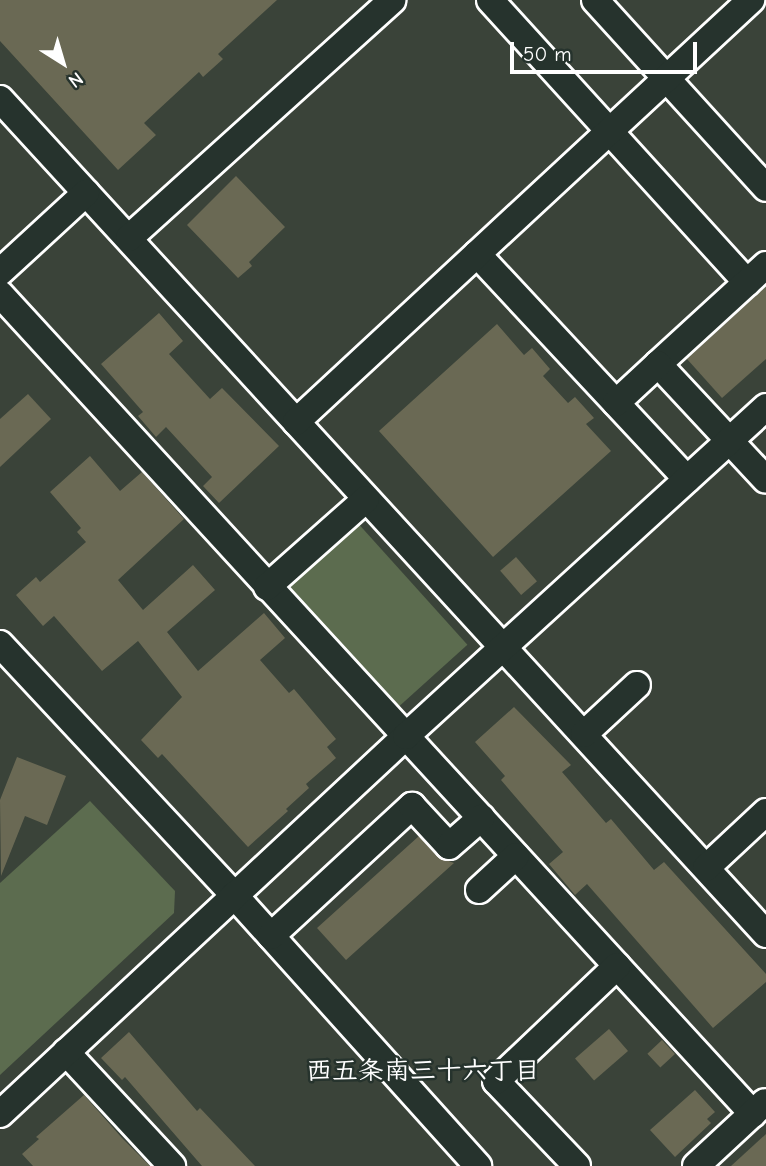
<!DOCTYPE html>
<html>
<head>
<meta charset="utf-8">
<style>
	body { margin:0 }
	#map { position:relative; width:766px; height:1166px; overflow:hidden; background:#3a4339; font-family:"Comic Neue","Klee One",sans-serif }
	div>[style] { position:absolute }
	.green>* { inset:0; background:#5c6c4f; transform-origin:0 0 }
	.building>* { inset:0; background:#6a6954; transform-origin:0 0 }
	.roads { filter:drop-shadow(2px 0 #fff) drop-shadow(-2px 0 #fff) drop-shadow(0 2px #fff) drop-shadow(0 -2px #fff) }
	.minor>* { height:26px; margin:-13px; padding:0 13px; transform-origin:13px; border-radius:13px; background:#26332d }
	span { translate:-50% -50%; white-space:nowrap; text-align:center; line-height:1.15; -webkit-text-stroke:5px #26332d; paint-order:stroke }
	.neighbourhood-label { font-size:26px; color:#fff; font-weight:700 }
	.north { position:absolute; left:28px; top:28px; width:70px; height:70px; -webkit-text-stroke:5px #26332d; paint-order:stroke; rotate:143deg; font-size:19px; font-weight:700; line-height:28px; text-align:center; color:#fff }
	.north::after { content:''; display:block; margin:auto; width:24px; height:32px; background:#fff; clip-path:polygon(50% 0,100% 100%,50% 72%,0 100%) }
	.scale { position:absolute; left:510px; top:42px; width:187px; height:32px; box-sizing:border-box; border:4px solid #fff; border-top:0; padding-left:9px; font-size:21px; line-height:24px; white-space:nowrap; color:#fff; -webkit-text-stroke:5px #26332d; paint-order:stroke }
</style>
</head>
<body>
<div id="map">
	<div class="green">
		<div style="left:355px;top:520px;width:168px;height:97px;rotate:48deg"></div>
		<div style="clip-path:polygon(90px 801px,175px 891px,174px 913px,0 1075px,0 883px)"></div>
	</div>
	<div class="building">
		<div style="clip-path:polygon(0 0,277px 0,218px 54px,223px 59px,203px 77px,199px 72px,144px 123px,156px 135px,118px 170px,0 41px)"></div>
		<div style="clip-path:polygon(236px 176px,285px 227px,249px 262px,252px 266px,238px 278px,187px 225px)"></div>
		<div style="clip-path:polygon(766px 286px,766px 359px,722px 398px,687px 359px)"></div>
		<div style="clip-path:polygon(159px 313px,183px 341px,169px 354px,210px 399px,222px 388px,279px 446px,219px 503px,203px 486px,212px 477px,166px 427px,156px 437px,138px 416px,143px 412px,101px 364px)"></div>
		<div style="clip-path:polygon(497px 324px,524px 355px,532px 348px,550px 369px,543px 376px,568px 403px,575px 397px,594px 418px,586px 424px,611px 451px,493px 557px,379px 431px)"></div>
		<div style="clip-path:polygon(28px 394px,51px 419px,0 467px,0 419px)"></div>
		<div style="clip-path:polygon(90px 456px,120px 491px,142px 472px,184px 519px,118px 580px,143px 610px,193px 565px,215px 590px,167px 632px,198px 671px,264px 613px,285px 638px,260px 660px,289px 693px,294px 689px,336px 739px,327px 747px,336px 758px,306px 784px,309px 788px,286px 809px,288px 811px,248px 847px,162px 754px,158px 758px,141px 740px,182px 697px,138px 641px,102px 671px,54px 616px,43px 626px,16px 595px,36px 577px,40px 582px,86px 542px,77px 532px,81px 528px,50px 492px)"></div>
		<div style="left:516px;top:557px;width:32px;height:21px;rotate:49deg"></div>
		<div style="clip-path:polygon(514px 707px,571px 765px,562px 772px,606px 823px,611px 819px,654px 870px,664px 862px,766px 974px,766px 982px,713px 1028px,587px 884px,575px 895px,549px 864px,563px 852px,501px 780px,505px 776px,475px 742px)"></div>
		<div style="clip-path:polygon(17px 757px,66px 776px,47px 825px,25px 816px,1px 876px,0 800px)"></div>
		<div style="clip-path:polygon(419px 836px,438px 857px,454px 863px,346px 960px,317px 928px)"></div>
		<div style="left:609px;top:1029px;width:29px;height:45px;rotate:49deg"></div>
		<div style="clip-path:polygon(129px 1032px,197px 1111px,200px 1108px,255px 1166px,202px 1166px,125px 1077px,122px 1080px,101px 1058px)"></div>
		<div style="left:662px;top:1040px;width:19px;height:20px;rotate:47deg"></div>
		<div style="clip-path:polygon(695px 1090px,715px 1112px,707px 1119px,711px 1123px,675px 1157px,650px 1130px)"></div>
		<div style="clip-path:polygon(84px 1095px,122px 1138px,150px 1166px,33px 1166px,22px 1154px,39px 1139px,36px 1137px)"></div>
		<div style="clip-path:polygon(766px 1134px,766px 1166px,731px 1166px)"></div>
	</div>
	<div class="roads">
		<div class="minor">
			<div style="left:490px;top:0;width:382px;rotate:47.7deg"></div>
			<div style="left:595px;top:0;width:254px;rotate:47.7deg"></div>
			<div style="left:0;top:99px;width:1133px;rotate:47.47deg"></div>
			<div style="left:129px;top:238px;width:355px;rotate:-42.1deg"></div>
			<div style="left:477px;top:254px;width:308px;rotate:47deg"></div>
			<div style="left:766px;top:265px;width:147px;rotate:137.5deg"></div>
			<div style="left:658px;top:364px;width:158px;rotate:47deg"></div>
			<div style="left:0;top:272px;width:117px;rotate:-42.6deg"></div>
			<div style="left:0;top:294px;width:1113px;rotate:47.44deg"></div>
			<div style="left:616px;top:403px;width:57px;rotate:-42.9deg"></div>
			<div style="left:296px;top:422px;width:621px;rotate:-42.85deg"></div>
			<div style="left:267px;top:587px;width:132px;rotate:-41.6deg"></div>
			<div style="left:0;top:644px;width:343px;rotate:47deg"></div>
			<div style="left:234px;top:895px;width:365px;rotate:48deg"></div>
			<div style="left:584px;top:734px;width:72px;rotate:-42.8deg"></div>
			<div style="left:706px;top:868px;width:82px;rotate:-43deg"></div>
			<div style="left:479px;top:890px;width:50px;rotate:-42.6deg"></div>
			<div style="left:271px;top:936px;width:192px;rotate:-42.7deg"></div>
			<div style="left:412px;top:806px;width:54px;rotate:47.2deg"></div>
			<div style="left:449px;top:846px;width:43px;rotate:-41.2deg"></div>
			<div style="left:66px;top:1052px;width:156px;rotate:47.1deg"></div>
			<div style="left:0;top:1114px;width:555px;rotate:-42.95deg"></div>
			<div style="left:406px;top:736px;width:488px;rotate:-42.4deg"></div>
			<div style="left:577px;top:1166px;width:117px;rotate:-133.6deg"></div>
			<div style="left:496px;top:1081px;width:167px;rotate:-43.5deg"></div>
			<div style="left:696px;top:1166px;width:94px;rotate:-42.8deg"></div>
		</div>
	</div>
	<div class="neighbourhood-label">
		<span style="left:423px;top:1072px">西五条南三十六丁目</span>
	</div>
	<div class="north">N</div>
	<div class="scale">50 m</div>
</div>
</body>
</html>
